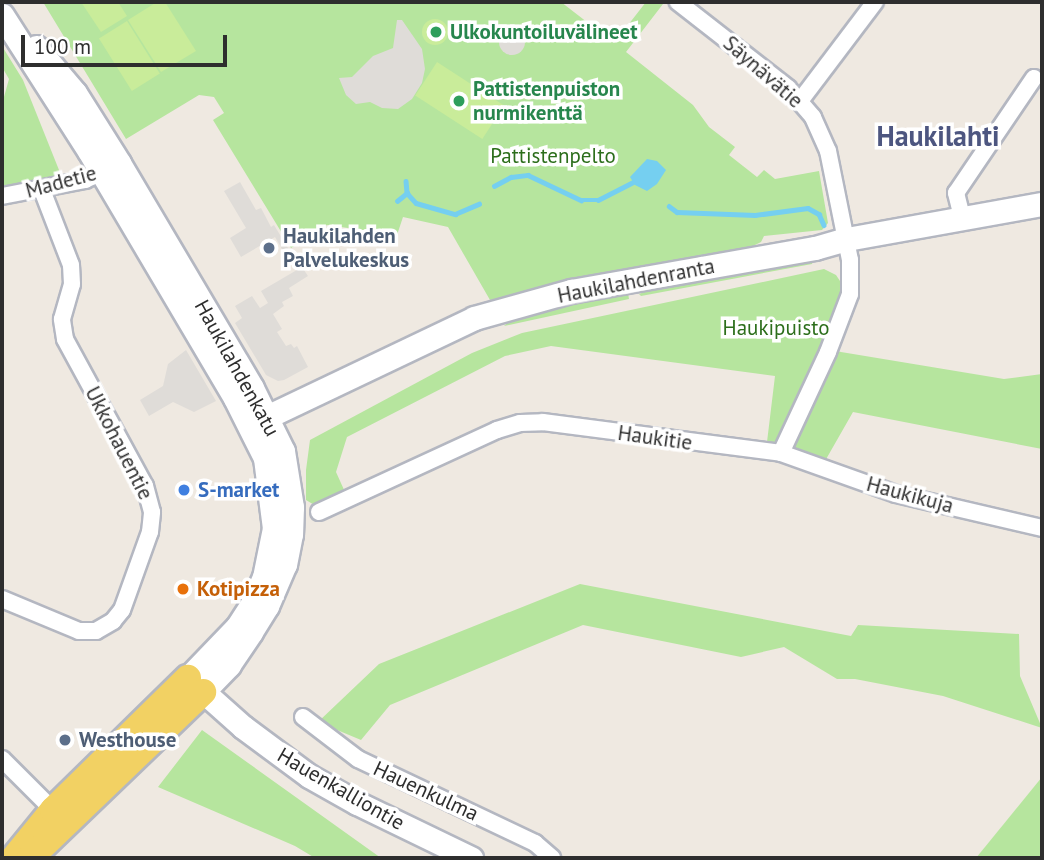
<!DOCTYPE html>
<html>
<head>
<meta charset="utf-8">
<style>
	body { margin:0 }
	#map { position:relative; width:1044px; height:860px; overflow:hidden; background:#efe9e1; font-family:"PT Sans",sans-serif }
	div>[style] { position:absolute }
	.green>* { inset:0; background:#b6e59e }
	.pitch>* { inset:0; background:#c9ec9a; transform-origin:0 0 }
	.round { border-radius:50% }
	.plaza>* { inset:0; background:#dfdcd8 }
	.water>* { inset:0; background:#75cff0 }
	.stream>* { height:4.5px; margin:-2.25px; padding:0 2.25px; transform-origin:2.25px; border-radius:2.25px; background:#75cff0 }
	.roads { filter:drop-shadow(2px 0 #b4b7c1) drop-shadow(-2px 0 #b4b7c1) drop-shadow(0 2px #b4b7c1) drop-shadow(0 -2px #b4b7c1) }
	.street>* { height:16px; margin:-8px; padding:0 8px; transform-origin:8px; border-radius:8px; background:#fff }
	.secondary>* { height:23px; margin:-11.5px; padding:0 11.5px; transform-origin:11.5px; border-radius:11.5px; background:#fff }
	.primary>* { height:26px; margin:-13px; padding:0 13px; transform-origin:13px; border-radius:13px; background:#f2d163 }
	.dots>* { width:19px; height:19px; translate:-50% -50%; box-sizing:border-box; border:4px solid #fff; border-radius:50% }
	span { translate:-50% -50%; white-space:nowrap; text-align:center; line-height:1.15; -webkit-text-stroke:7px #fff; paint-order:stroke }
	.leisure-label { font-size:21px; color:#27864d; font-weight:700 }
	.left { translate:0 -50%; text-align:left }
	.street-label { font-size:21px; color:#2e2e2e }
	.park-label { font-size:21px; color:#2c6e1b }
	.service-label { font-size:21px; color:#4e5e75; font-weight:700 }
	.shop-label { font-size:21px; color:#366cbe; font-weight:700 }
	.food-label { font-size:21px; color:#c56008; font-weight:700 }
	.district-label { font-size:28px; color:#4d5680; font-weight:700 }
	.frame { position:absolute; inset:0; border:4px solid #2e2e2e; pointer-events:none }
	.scale { position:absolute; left:21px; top:35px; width:206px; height:32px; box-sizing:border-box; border:4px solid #2e2e2e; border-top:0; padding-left:9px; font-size:21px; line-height:24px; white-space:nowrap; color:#2e2e2e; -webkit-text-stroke:5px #fff; paint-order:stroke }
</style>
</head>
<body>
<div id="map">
	<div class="green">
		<div style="clip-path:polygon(43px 2px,561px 2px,614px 43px,646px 2px,660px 2px,663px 4px,626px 52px,693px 105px,709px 127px,735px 147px,729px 155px,757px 177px,764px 170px,775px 179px,819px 171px,828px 223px,822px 230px,764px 236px,761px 242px,749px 248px,622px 270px,490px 300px,448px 227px,403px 217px,397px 235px,327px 225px,291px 248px,213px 120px,224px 113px,214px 97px,199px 95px,126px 139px)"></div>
		<div style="clip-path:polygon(2px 46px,23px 80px,61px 175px,2px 186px,2px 104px,9px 79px,2px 67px)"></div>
		<div style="clip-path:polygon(813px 261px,812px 264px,641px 296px,639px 294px,682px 278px)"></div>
		<div style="clip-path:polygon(824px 269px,836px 275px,842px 284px,842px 297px,820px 346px,841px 352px,1004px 379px,1042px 374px,1042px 449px,853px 412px,825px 461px,767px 442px,775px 376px,551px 346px,505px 356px,347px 437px,336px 472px,345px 492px,316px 506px,306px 500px,306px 470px,310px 440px,472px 353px,522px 333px)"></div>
		<div style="clip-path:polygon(628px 293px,629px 299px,504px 326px,516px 315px,595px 296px)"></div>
		<div style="clip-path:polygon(580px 584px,851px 636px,858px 625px,1019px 634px,1020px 676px,1042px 728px,943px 696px,855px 679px,837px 679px,784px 647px,741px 657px,583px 625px,390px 705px,361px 740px,318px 722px,379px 664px)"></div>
		<div style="clip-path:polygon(202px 730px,381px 858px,315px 858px,295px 846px,158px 787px)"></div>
		<div style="clip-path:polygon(1042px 777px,1042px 858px,976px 858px)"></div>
	</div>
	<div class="pitch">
		<div style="clip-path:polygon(81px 2px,118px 2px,127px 16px,101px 32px)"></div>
		<div style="clip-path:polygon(157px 2px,165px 2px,196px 51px,161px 72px,128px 20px)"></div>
		<div class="round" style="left:422px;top:19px;width:26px;height:26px"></div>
		<div style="left:127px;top:21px;width:62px;height:33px;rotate:58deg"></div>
		<div style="left:437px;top:62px;width:80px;height:40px;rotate:33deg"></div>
	</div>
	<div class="plaza">
		<div style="clip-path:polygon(397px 20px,402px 20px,422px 49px,425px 69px,422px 83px,412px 99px,398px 109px,382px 108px,370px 102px,356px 104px,346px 95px,339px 78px,352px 77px,373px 56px,393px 48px)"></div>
		<div class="round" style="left:499px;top:29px;width:26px;height:26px"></div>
		<div style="clip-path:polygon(240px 182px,256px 210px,261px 208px,271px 227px,274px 225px,291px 253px,286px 256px,275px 237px,241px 257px,230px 238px,246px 228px,224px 191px)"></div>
		<div style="clip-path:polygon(302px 267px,308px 276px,289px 288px,293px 296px,282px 302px,284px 306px,273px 314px,282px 329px,277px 332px,286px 346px,291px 344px,294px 348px,297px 346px,308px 367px,284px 380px,278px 381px,266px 375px,235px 323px,242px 318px,235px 306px,252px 296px,260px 308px,268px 303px,261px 291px)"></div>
		<div style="clip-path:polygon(186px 350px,216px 401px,194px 412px,173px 402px,149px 416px,140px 400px,163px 386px,168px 364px)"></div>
	</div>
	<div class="water">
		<div style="clip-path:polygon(647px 159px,657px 161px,666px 170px,657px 184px,647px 191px,635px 185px,630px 177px)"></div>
	</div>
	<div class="stream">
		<div style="left:406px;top:181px;width:12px;rotate:85deg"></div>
		<div style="left:494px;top:186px;width:19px;rotate:-28deg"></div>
		<div style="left:511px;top:177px;width:17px;rotate:-7deg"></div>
		<div style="left:528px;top:175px;width:59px;rotate:25.3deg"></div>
		<div style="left:581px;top:200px;width:17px"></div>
		<div style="left:598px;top:200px;width:39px;rotate:-27deg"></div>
		<div style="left:397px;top:201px;width:13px;rotate:-39deg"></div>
		<div style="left:407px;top:193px;width:13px;rotate:48deg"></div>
		<div style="left:416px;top:203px;width:41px;rotate:15.8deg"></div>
		<div style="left:455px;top:214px;width:26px;rotate:-23deg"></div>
		<div style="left:669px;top:206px;width:10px;rotate:37deg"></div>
		<div style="left:677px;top:212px;width:78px;rotate:2.2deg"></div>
		<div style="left:755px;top:215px;width:53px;rotate:-7.5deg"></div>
		<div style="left:808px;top:208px;width:13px;rotate:29deg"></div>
		<div style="left:819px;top:214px;width:12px;rotate:66deg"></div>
	</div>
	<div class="roads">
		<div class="street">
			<div style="left:800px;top:101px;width:124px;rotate:-52.9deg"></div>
			<div style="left:2px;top:196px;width:85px;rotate:-10.9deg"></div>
			<div style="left:85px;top:180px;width:29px;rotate:-25deg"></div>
			<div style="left:962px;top:217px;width:25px;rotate:-104deg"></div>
			<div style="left:956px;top:193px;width:139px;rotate:-55.9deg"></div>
			<div style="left:781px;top:453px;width:122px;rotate:19.6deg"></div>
			<div style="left:896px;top:494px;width:150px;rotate:13.1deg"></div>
			<div style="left:319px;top:512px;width:196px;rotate:-24.7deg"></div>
			<div style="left:497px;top:430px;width:24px;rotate:-17deg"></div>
			<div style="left:520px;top:423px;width:23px;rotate:-2deg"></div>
			<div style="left:543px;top:422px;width:240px;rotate:7.4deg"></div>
			<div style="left:781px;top:453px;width:111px;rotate:-65deg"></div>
			<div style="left:828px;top:352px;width:62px;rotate:-69.2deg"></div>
			<div style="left:850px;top:294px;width:34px;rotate:-90deg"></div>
			<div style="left:850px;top:260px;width:111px;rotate:-101.4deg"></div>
			<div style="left:828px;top:151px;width:37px;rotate:-114deg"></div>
			<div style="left:813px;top:117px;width:38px;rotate:-131deg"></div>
			<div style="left:788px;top:88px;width:140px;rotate:-142deg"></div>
			<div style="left:2px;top:599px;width:83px;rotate:22.6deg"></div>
			<div style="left:79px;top:631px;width:17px"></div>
			<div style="left:96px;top:631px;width:20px;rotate:-30deg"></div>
			<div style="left:113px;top:621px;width:14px;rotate:-51deg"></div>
			<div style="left:122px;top:610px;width:83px;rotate:-70.3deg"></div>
			<div style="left:150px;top:532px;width:20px;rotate:-84deg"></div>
			<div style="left:152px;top:512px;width:27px;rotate:-105deg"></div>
			<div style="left:145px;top:486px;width:167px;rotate:-118.6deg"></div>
			<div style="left:65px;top:339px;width:20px;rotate:-99deg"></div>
			<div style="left:62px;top:319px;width:36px;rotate:-74deg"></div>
			<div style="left:72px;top:284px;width:19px;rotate:-93deg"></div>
			<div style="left:71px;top:265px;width:80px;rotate:-111.1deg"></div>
			<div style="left:303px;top:717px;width:69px;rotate:37.4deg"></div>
			<div style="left:358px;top:759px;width:196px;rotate:25.4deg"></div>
			<div style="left:535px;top:843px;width:23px;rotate:41deg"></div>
			<div style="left:2px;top:759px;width:81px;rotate:45deg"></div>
		</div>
		<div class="secondary">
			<div style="left:2px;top:15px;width:161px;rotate:57.4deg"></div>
			<div style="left:89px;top:151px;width:287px;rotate:59.4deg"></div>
			<div style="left:235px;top:398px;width:67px;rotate:63.4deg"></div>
			<div style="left:265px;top:458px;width:71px;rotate:82.7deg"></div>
			<div style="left:274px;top:528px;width:50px;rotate:101.5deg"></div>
			<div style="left:264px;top:577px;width:30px;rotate:114deg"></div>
			<div style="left:252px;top:604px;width:27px;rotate:123deg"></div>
			<div style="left:237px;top:627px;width:71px;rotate:133.9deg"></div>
			<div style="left:188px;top:678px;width:74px;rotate:41.7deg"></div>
			<div style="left:243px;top:727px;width:82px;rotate:36.6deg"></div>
			<div style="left:309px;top:776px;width:55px;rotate:29.4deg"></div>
			<div style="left:357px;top:803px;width:127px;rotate:25.8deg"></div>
			<div style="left:36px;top:47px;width:60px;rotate:49.7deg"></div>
			<div style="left:75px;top:93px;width:83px;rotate:57.8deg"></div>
			<div style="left:119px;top:163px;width:261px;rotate:59.4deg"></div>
			<div style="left:252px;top:388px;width:70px;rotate:63.8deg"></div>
			<div style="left:283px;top:451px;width:57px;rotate:80.9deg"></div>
			<div style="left:292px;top:507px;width:27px;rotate:92deg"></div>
			<div style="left:291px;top:534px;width:31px;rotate:101deg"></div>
			<div style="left:285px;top:564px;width:46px;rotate:113.2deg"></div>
			<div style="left:267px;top:606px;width:31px;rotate:122deg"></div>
			<div style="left:251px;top:632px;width:40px;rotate:124deg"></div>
			<div style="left:229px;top:665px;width:37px;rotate:134deg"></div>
			<div style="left:250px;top:425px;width:248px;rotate:-25.5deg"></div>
			<div style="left:474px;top:318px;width:101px;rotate:-15.6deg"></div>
			<div style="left:571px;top:291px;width:248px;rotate:-10deg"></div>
			<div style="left:815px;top:248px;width:33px;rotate:-16deg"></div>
			<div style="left:847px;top:239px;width:198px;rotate:-10.2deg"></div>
		</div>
		<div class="primary">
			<div style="left:14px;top:858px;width:62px;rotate:-50.9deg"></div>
			<div style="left:53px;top:810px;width:189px;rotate:-44.4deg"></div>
			<div style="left:30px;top:858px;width:240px;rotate:-43.8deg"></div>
		</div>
	</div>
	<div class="dots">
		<div style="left:436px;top:32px;background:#2e9e5b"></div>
		<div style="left:459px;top:101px;background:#2e9e5b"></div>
		<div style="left:269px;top:248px;background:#5c6f8a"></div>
		<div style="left:184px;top:490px;background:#3f7fe0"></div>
		<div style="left:183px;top:589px;background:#e8710a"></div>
		<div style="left:65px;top:740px;background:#5c6f8a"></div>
	</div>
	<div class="leisure-label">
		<span class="left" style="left:450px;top:32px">Ulkokuntoiluvälineet</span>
		<span class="left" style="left:473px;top:101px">Pattistenpuiston<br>nurmikenttä</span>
	</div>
	<div class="street-label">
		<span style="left:763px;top:72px;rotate:41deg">Säynävätie</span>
		<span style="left:61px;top:182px;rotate:-15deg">Madetie</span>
		<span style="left:636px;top:281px;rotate:-11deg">Haukilahdenranta</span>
		<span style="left:237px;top:368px;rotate:61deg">Haukilahdenkatu</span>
		<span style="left:655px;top:438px;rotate:8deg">Haukitie</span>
		<span style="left:119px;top:443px;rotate:63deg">Ukkohauentie</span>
		<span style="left:910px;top:495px;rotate:15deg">Haukikuja</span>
		<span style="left:341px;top:789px;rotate:30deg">Hauenkalliontie</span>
		<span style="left:426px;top:791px;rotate:25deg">Hauenkulma</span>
	</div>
	<div class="park-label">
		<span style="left:553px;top:156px">Pattistenpelto</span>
		<span style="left:776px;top:328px">Haukipuisto</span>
	</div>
	<div class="service-label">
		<span class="left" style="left:283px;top:248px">Haukilahden<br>Palvelukeskus</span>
		<span class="left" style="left:79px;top:740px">Westhouse</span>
	</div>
	<div class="shop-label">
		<span class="left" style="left:198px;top:490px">S-market</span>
	</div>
	<div class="food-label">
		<span class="left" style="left:197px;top:589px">Kotipizza</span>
	</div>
	<div class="district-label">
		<span style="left:938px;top:136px">Haukilahti</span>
	</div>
	<div class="frame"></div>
	<div class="scale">100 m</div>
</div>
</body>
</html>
